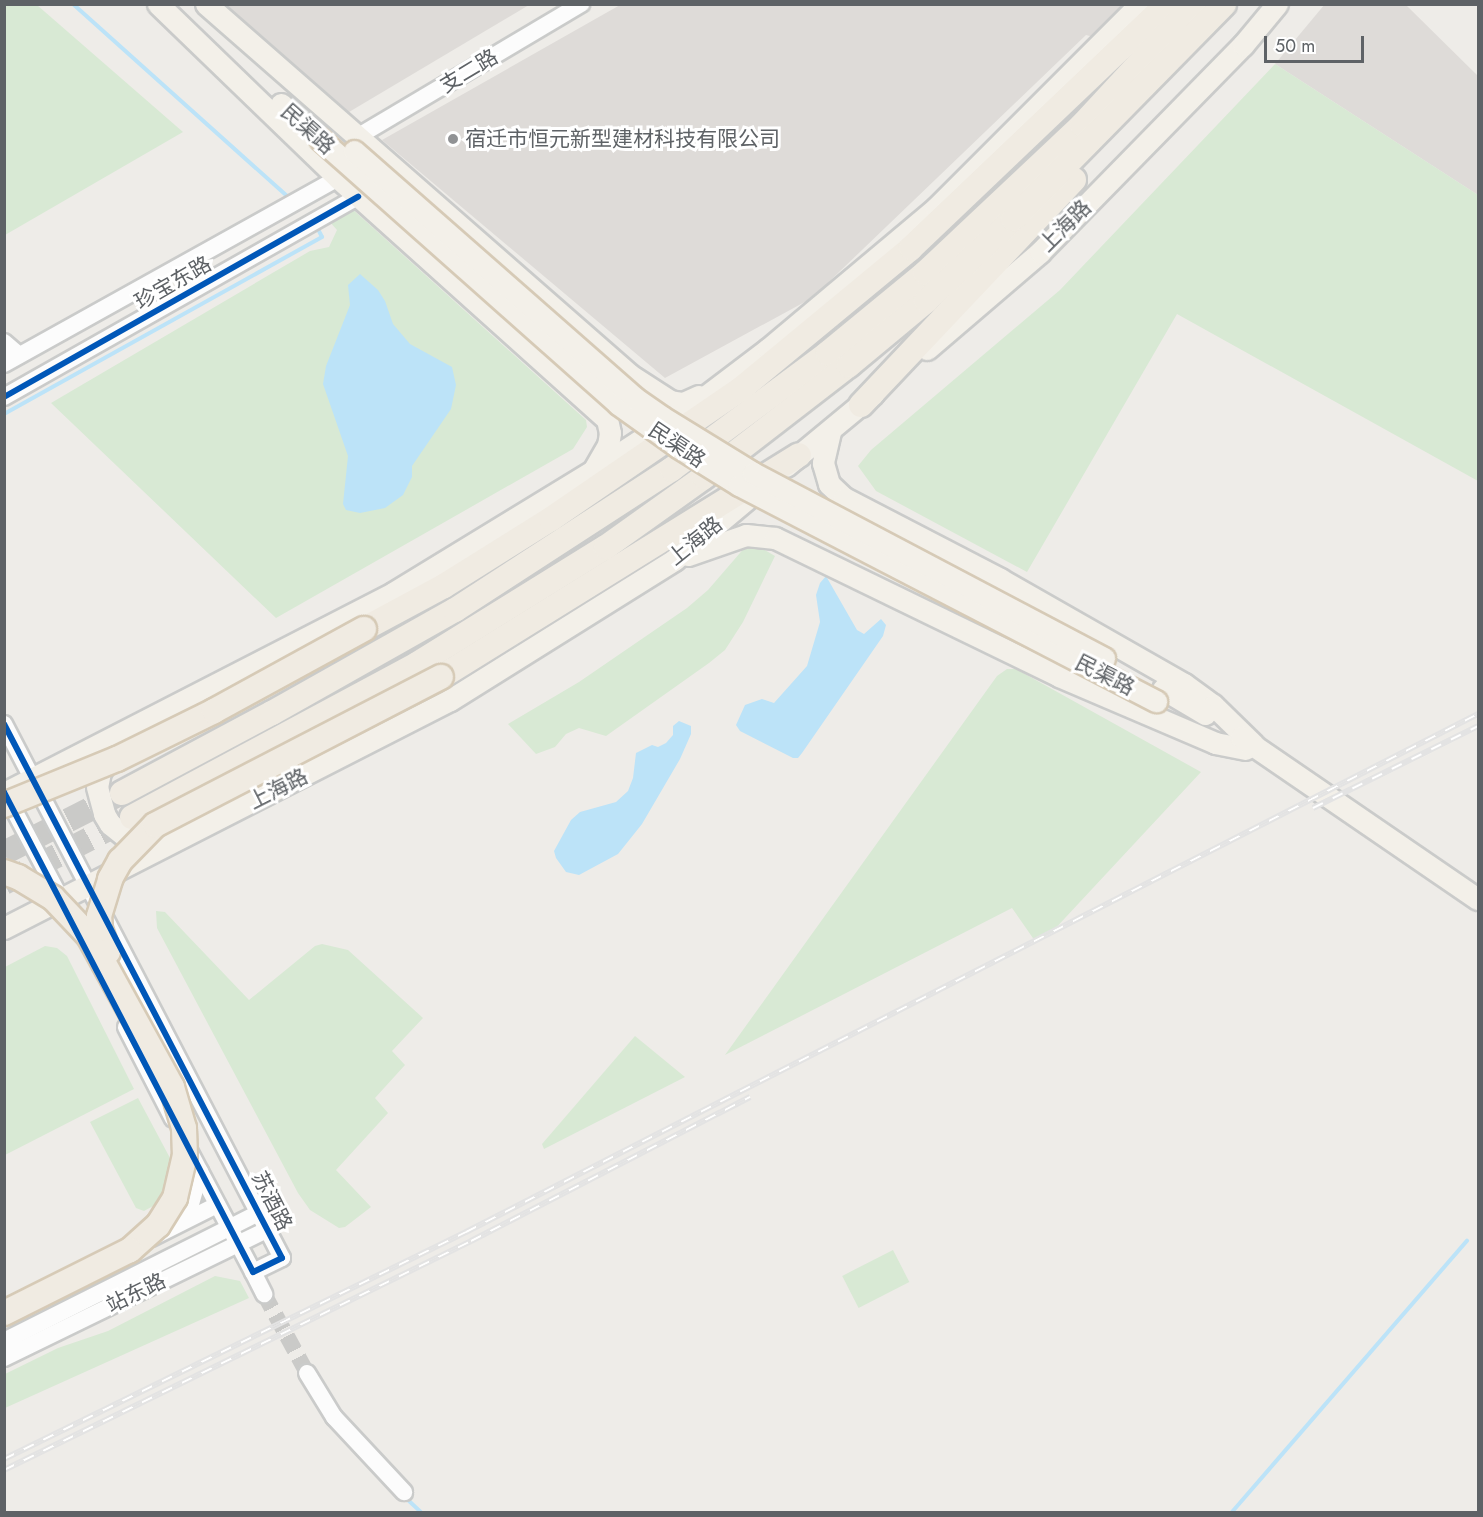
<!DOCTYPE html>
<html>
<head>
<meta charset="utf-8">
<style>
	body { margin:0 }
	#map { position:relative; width:1483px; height:1517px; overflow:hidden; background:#eeece8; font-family:Jost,"Noto Sans SC",sans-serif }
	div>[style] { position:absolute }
	.industrial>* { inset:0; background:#dedbd8 }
	.green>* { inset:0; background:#d8e9d4; transform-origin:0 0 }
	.water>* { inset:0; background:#bce3f8 }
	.stream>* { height:4px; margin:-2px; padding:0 2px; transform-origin:2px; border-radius:2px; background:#bce3f8 }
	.minor-tunnel>* { height:16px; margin-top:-8px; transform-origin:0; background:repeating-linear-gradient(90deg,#cacac8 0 16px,transparent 0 24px) }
	.highway-tunnel>* { height:24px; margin-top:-12px; transform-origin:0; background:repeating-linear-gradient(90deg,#cacac8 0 24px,transparent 0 36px) }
	.roads { filter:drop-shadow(2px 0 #cacbca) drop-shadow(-2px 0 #cacbca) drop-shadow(0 2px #cacbca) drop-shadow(0 -2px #cacbca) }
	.minor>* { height:16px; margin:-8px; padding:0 8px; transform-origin:8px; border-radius:8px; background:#fcfcfc }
	.major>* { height:21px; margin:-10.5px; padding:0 10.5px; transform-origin:10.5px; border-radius:10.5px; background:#f3f0e9 }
	.highway>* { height:24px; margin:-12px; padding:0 12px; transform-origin:12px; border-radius:12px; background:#f0ebe2 }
	.rail>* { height:6px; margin-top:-3px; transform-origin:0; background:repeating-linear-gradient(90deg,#fff 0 11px,#e3e3e3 0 22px); box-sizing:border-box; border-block:2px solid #e3e3e3 }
	.bridges { filter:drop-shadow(2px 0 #d6cab6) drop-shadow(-2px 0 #d6cab6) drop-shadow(0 2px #d6cab6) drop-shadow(0 -2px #d6cab6) }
	.major-bridge>* { height:21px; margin:-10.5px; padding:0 10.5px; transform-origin:10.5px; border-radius:10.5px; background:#f3f0e9 }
	.highway-bridge>* { height:24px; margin:-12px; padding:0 12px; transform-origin:12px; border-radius:12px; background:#f0ebe2 }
	.cycleway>* { height:6px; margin:-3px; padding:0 3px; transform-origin:3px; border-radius:3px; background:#0057b8 }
	.dots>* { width:16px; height:16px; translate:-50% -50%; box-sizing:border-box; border:3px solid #fff; border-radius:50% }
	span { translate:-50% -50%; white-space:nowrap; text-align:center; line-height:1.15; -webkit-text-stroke:6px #fff; paint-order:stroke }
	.street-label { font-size:21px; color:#5e6266 }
	.poi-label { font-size:21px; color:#5e6266 }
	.left { translate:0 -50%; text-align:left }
	.frame { position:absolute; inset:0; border:6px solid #5e6266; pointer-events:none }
	.scale { position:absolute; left:1264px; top:36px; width:100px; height:27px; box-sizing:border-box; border:3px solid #5e6266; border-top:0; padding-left:8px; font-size:18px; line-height:21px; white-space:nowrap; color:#5e6266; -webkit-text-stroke:4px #fff; paint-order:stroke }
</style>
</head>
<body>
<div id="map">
	<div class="industrial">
		<div style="clip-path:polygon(1325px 4px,1406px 5px,1478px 76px,1478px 195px,1275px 64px)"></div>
		<div style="clip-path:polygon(218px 5px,529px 5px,344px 115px)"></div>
		<div style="clip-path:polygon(620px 5px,1139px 5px,1109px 41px,1086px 35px,812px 298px,665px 378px,382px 140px)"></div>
	</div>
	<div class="green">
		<div style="clip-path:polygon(5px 4px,37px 5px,183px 132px,5px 235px)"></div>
		<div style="clip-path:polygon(1275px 64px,1478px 195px,1478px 481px,1177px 314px,1027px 572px,876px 491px,858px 466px,871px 450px,1060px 290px)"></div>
		<div style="clip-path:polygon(350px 207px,586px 420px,587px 427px,573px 449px,276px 618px,51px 403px,310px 251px,329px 247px,337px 230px,329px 221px)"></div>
		<div style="clip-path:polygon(746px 546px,763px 549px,775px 556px,743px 622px,725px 650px,709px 663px,606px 736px,579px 728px,566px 734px,555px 747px,536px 754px,508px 724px,579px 682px,687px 608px,708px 590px)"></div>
		<div style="clip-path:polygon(1007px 669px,1016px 669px,1201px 772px,1052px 932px,1035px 941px,1012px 908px,725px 1055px,997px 676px)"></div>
		<div style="clip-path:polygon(156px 911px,165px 912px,249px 1000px,315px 946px,322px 944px,348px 950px,423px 1018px,392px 1051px,405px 1065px,375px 1098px,388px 1113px,336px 1170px,371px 1207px,345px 1227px,339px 1228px,310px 1210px,298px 1193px,157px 928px)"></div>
		<div style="clip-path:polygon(45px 946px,57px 948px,67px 956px,134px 1089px,5px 1155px,5px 967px)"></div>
		<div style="clip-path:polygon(635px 1036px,685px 1077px,544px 1149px,542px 1144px)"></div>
		<div style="clip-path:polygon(138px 1098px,186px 1188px,144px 1211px,136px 1208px,90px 1122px)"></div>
		<div style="left:893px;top:1250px;width:36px;height:57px;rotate:63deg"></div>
		<div style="clip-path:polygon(215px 1276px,240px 1281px,249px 1298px,5px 1408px,5px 1374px,58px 1348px,108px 1331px)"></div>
	</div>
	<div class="water">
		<div style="clip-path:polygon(360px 274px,378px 290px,385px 301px,393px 324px,410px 344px,452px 367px,456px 385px,451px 409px,412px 466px,412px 477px,403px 495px,385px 508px,360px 513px,346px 510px,343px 504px,348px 456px,323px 384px,326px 366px,350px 305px,348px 285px)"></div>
		<div style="clip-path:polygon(826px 576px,857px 630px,864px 634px,881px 619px,886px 625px,883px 636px,802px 753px,798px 758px,793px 758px,740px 731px,736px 725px,745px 705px,762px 699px,774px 703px,807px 666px,820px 622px,816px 595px,820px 583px)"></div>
		<div style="clip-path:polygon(679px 721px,691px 726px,691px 734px,680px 759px,642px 824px,618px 854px,579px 875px,566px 872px,556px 858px,554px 851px,571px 820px,580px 812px,616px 802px,628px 791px,633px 778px,636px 753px,652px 745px,658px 747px,666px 743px,673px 735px,673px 726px)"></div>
	</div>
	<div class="stream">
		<div style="left:73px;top:4px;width:288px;rotate:41.9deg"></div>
		<div style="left:4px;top:414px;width:364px;rotate:-29.1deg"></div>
		<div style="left:322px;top:237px;width:11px;rotate:-117deg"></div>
		<div style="left:409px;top:1501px;width:16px;rotate:43deg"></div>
		<div style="left:1232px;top:1512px;width:359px;rotate:-49.1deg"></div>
	</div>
	<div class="minor-tunnel">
		<div style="left:264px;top:1294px;width:90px;rotate:61.4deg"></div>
	</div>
	<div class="highway-tunnel">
		<div style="left:4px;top:853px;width:130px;rotate:-27deg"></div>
		<div style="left:4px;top:883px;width:142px;rotate:-27.3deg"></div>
	</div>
	<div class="roads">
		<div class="minor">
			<div style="left:357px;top:137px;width:261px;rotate:-30.7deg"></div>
			<div style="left:4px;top:342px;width:20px;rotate:41deg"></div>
			<div style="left:4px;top:364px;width:382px;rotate:-29.1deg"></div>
			<div style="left:4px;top:397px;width:407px;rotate:-29.5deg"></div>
			<div style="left:4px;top:724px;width:602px;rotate:62.5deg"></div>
			<div style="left:282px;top:1258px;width:32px;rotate:154deg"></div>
			<div style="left:253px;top:1272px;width:144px;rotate:-117.8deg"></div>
			<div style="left:5px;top:793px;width:124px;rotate:62.2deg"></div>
			<div style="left:126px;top:1027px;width:103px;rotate:62.9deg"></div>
			<div style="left:179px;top:1223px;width:16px;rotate:-50deg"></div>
			<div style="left:189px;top:1211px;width:41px;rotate:-74.2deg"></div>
			<div style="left:151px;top:1238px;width:74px;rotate:-26.6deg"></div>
			<div style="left:253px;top:1272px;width:25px;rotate:63deg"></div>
			<div style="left:4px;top:1341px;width:285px;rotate:-26.7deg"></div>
			<div style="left:4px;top:1358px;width:294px;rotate:-26deg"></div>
			<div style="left:307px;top:1373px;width:52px;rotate:58.5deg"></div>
			<div style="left:334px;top:1417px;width:103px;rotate:47deg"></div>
		</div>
		<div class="major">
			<div style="left:158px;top:4px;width:250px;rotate:44deg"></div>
			<div style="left:338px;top:178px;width:361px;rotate:41.9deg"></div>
			<div style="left:607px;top:419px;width:14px;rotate:78deg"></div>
			<div style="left:610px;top:433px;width:12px;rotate:99deg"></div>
			<div style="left:608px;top:445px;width:28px;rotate:120deg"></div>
			<div style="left:206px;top:4px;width:563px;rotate:41.19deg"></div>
			<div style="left:630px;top:375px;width:48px;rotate:33deg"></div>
			<div style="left:670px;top:401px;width:13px;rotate:9deg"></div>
			<div style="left:683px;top:403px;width:17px;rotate:-24deg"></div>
			<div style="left:281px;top:104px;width:52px;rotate:41.9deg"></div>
			<div style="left:927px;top:349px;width:149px;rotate:-40.6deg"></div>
			<div style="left:1040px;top:252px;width:290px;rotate:-45.6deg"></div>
			<div style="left:1243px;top:45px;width:53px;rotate:-50.3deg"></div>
			<div style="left:830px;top:432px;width:32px;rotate:103deg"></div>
			<div style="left:823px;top:463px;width:22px;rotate:74deg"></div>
			<div style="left:829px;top:484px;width:21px;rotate:43deg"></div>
			<div style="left:844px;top:498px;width:176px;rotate:27.4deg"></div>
			<div style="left:1000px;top:579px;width:212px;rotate:29.7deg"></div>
			<div style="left:1184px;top:684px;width:36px;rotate:36deg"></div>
			<div style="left:1213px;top:705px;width:56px;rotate:44.3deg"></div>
			<div style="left:786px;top:466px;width:113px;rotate:-39.6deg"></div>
			<div style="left:688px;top:555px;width:61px;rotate:-19deg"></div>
			<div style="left:746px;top:535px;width:29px;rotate:6deg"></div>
			<div style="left:775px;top:538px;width:316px;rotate:25.9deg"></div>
			<div style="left:1059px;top:676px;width:170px;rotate:23.2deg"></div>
			<div style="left:1215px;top:743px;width:31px;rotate:11deg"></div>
			<div style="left:1163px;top:689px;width:49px;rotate:30.8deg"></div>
			<div style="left:1241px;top:737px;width:287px;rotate:34.4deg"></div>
			<div style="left:111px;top:756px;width:19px;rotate:125deg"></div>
			<div style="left:100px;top:772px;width:15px;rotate:101deg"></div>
			<div style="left:97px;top:787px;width:28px;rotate:75deg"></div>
			<div style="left:104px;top:814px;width:12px;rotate:59deg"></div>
			<div style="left:110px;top:824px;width:27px;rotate:39deg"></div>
			<div style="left:131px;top:841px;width:22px;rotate:10deg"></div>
			<div style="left:4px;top:793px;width:437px;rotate:-27.2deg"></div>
			<div style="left:393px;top:593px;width:234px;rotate:-31.4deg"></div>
			<div style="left:593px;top:471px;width:121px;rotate:-33.2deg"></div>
			<div style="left:694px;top:405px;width:93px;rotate:-37.1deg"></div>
			<div style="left:768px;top:349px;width:219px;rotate:-40deg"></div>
			<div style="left:936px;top:208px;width:288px;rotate:-45deg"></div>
			<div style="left:4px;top:928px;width:501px;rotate:-27.08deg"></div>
			<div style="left:450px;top:700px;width:264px;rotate:-32deg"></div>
			<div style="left:674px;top:560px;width:106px;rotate:-40deg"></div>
		</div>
		<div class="highway">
			<div style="left:861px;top:405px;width:310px;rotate:-46.6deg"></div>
			<div style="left:364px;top:629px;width:91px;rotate:-28.3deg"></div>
			<div style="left:444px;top:586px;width:126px;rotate:-32.1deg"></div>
			<div style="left:551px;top:519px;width:232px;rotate:-34.4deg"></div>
			<div style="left:742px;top:388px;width:219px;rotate:-39.6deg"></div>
			<div style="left:911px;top:248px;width:354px;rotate:-43.6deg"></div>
			<div style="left:441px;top:677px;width:421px;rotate:-31.8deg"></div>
			<div style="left:122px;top:793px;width:170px;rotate:-28.1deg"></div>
			<div style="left:272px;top:713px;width:210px;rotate:-29.4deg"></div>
			<div style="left:455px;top:610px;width:259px;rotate:-33deg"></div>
			<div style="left:672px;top:469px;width:194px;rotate:-36.6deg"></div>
			<div style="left:828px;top:353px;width:126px;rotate:-39.5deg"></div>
			<div style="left:925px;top:273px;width:216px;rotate:-43.3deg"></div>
			<div style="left:1082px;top:125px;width:165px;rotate:-47.2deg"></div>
			<div style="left:132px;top:817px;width:323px;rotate:-28.2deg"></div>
			<div style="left:417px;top:664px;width:222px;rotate:-31.8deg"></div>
			<div style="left:606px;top:547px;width:120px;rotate:-35.5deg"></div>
			<div style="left:704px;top:477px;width:183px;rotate:-37.7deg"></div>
			<div style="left:849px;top:365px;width:100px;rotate:-39.7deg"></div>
			<div style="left:926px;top:301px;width:120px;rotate:-43.3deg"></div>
			<div style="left:1013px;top:219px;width:301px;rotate:-45.5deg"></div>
		</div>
	</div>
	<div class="rail">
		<div style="left:1313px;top:808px;width:184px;rotate:-26.4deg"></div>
		<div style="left:4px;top:1459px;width:515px;rotate:-26.17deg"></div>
		<div style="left:466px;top:1232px;width:1137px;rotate:-27.11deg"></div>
		<div style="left:4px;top:1470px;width:520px;rotate:-26.12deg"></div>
		<div style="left:471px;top:1241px;width:314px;rotate:-27.3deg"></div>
	</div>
	<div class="bridges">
		<div class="major-bridge">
			<div style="left:320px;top:139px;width:399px;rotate:41.6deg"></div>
			<div style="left:618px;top:404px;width:74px;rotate:35.6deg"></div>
			<div style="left:678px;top:447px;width:72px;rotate:31.9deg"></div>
			<div style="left:739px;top:485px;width:470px;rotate:27.4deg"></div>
			<div style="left:354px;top:151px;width:374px;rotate:41.3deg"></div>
			<div style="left:635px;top:398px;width:33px;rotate:35deg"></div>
			<div style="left:662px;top:417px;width:107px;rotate:31.6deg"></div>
			<div style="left:753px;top:473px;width:397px;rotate:27.8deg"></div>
		</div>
		<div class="highway-bridge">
			<div style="left:4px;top:805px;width:122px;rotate:-22.2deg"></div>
			<div style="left:117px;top:759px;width:108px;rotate:-26.3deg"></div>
			<div style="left:214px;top:711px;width:171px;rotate:-28.7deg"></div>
			<div style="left:4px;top:872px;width:15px;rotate:20deg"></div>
			<div style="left:18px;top:877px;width:41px;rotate:31deg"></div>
			<div style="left:53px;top:898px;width:52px;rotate:46.5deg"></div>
			<div style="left:89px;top:936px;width:172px;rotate:61.2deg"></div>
			<div style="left:172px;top:1087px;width:43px;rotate:73.7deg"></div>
			<div style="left:184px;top:1128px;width:27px;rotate:88deg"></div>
			<div style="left:185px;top:1155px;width:44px;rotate:103.1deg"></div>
			<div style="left:175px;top:1198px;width:32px;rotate:122deg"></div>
			<div style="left:158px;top:1225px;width:38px;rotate:138deg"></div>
			<div style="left:130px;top:1250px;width:141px;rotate:153.4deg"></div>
			<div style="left:108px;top:952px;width:24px;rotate:-109deg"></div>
			<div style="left:100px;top:929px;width:13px;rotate:-94deg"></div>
			<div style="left:99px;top:916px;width:39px;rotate:-73deg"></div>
			<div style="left:110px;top:879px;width:21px;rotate:-61deg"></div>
			<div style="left:120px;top:861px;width:50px;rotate:-45.8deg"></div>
			<div style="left:155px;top:825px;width:322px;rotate:-27.4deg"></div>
		</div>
	</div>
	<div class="cycleway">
		<div style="left:4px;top:397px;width:407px;rotate:-29.5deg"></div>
		<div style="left:4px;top:724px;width:602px;rotate:62.5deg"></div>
		<div style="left:282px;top:1258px;width:32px;rotate:154deg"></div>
		<div style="left:253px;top:1272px;width:541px;rotate:-117.42deg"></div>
	</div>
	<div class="dots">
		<div style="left:453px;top:139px;background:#909294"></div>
	</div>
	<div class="street-label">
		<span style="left:469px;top:71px;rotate:-31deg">支二路</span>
		<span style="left:308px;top:129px;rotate:42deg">民渠路</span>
		<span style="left:1065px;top:226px;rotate:-45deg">上海路</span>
		<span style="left:173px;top:283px;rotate:-30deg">珍宝东路</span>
		<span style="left:677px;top:445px;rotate:34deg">民渠路</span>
		<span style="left:695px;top:541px;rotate:-39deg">上海路</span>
		<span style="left:1105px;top:675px;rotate:27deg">民渠路</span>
		<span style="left:278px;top:789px;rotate:-27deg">上海路</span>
		<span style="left:272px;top:1201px;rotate:63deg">苏酒路</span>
		<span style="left:136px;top:1293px;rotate:-26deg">站东路</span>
	</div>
	<div class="poi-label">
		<span class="left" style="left:465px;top:139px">宿迁市恒元新型建材科技有限公司</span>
	</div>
	<div class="frame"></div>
	<div class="scale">50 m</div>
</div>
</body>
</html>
